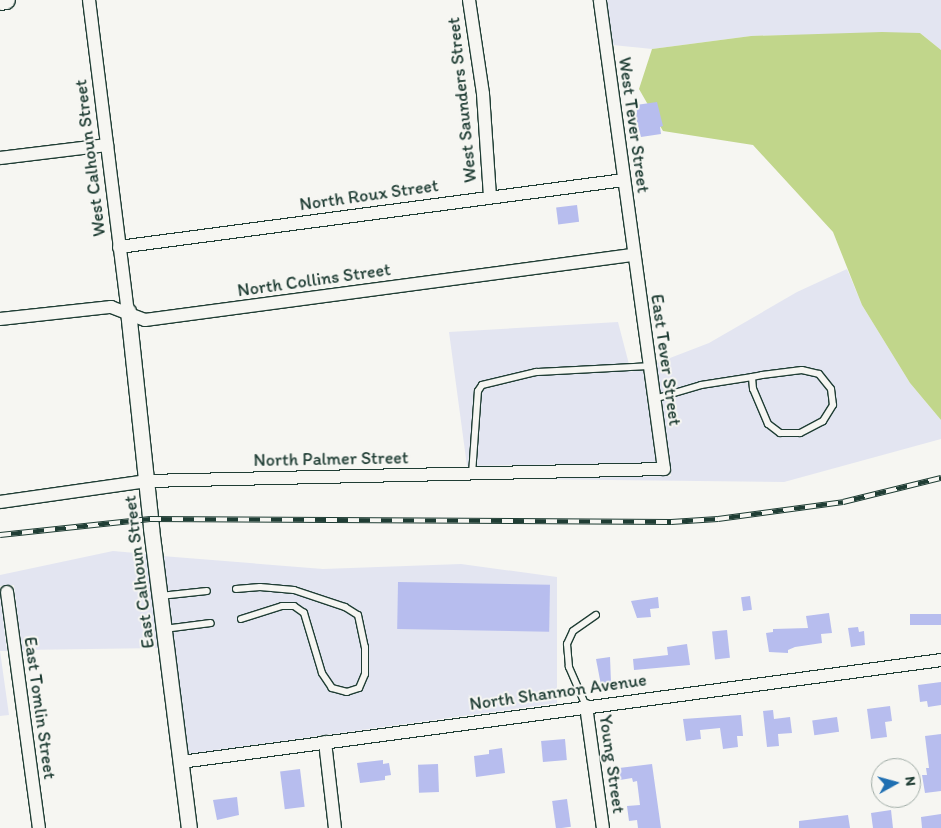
<!DOCTYPE html>
<html>
<head>
<meta charset="utf-8">
<style>
	body { margin:0 }
	#map { position:relative; width:941px; height:828px; overflow:hidden; background:#f6f6f2; font-family:Itim,sans-serif }
	div>[style] { position:absolute }
	.built>* { inset:0; background:#e3e5f1 }
	.green>* { inset:0; background:#c1d68b }
	.building>* { inset:0; background:#b7bdee; transform-origin:0 0 }
	.roads { filter:drop-shadow(1px 0 #1f3d34) drop-shadow(-1px 0 #1f3d34) drop-shadow(0 1px #1f3d34) drop-shadow(0 -1px #1f3d34) }
	.service>* { height:6px; margin:-3px; padding:0 3px; transform-origin:3px; border-radius:3px; background:#f6f6f2 }
	.minor>* { height:12px; margin:-6px; padding:0 6px; transform-origin:6px; border-radius:6px; background:#f6f6f2 }
	.tertiary>* { height:15px; margin:-7.5px; padding:0 7.5px; transform-origin:7.5px; border-radius:7.5px; background:#f6f6f2 }
	.secondary>* { height:18px; margin:-9px; padding:0 9px; transform-origin:9px; border-radius:9px; background:#f6f6f2 }
	.rail>* { height:5.5px; margin-top:-2.75px; transform-origin:0; background:repeating-linear-gradient(90deg,#f6f6f2 0 11px,#1f3d34 0 22px); box-sizing:border-box; border-block:1px solid #1f3d34 }
	span { translate:-50% -50%; white-space:nowrap; text-align:center; line-height:1.15; -webkit-text-stroke:4px #f6f6f2; paint-order:stroke }
	.street-label { font-size:18px; color:#1f3d34 }
	.north { position:absolute; left:871px; top:758px; width:50px; height:50px; box-sizing:border-box; background:#f6f6f2; border:1px solid #a0aca6; border-radius:50%; rotate:83deg; font-size:14px; font-weight:700; line-height:20px; text-align:center; color:#1f3d34 }
	.north::after { content:''; display:block; margin:auto; width:18px; height:22px; background:#1f6fb2; clip-path:polygon(50% 0,100% 100%,50% 72%,0 100%) }
</style>
</head>
<body>
<div id="map">
	<div class="built">
		<div style="clip-path:polygon(607px 0,941px 0,941px 50px,920px 33px,751px 36px,652px 49px,613px 45px)"></div>
		<div style="clip-path:polygon(847px 269px,862px 305px,910px 383px,941px 420px,941px 439px,784px 482px,523px 479px,671px 476px,657px 363px,709px 343px,797px 292px)"></div>
		<div style="clip-path:polygon(618px 322px,631px 372px,643px 368px,656px 463px,467px 466px,449px 332px)"></div>
		<div style="clip-path:polygon(113px 551px,147px 554px,159px 648px,22px 650px,14px 585px,0 586px,0 575px)"></div>
		<div style="clip-path:polygon(162px 556px,323px 569px,461px 564px,557px 577px,557px 703px,187px 754px)"></div>
		<div style="clip-path:polygon(0 595px,7px 651px,0 651px,9px 715px,0 716px)"></div>
	</div>
	<div class="green">
		<div style="clip-path:polygon(882px 32px,920px 33px,941px 50px,941px 420px,910px 383px,862px 305px,833px 232px,753px 145px,663px 131px,639px 89px,652px 49px,751px 36px)"></div>
	</div>
	<div class="building">
		<div style="clip-path:polygon(657px 102px,663px 126px,660px 127px,661px 134px,641px 137px,635px 114px,637px 113px,636px 105px)"></div>
		<div style="left:577px;top:205px;width:17px;height:21px;rotate:83deg"></div>
		<div style="left:398px;top:582px;width:152px;height:47px;rotate:1deg"></div>
		<div style="left:750px;top:596px;width:14px;height:9px;rotate:82deg"></div>
		<div style="clip-path:polygon(658px 597px,659px 608px,650px 609px,651px 617px,637px 618px,631px 601px)"></div>
		<div style="clip-path:polygon(829px 613px,832px 633px,821px 634px,822px 643px,795px 647px,788px 650px,788px 653px,769px 652px,766px 633px,773px 632px,773px 629px,808px 628px,806px 616px)"></div>
		<div style="left:941px;top:614px;width:11px;height:31px;rotate:90deg"></div>
		<div style="clip-path:polygon(858px 627px,859px 632px,864px 631px,865px 645px,851px 647px,848px 628px)"></div>
		<div style="left:727px;top:630px;width:28px;height:15px;rotate:84deg"></div>
		<div style="clip-path:polygon(687px 644px,690px 665px,634px 670px,633px 659px,668px 655px,667px 647px)"></div>
		<div style="clip-path:polygon(610px 657px,611px 683px,601px 685px,596px 659px)"></div>
		<div style="clip-path:polygon(941px 682px,941px 705px,928px 707px,927px 701px,920px 702px,918px 685px)"></div>
		<div style="clip-path:polygon(890px 706px,892px 721px,885px 722px,887px 737px,871px 739px,867px 709px)"></div>
		<div style="clip-path:polygon(773px 710px,774px 719px,790px 717px,792px 733px,778px 734px,779px 746px,767px 747px,763px 711px)"></div>
		<div style="clip-path:polygon(741px 715px,743px 736px,737px 736px,738px 747px,723px 749px,720px 728px,700px 730px,701px 739px,686px 741px,683px 719px)"></div>
		<div style="left:837px;top:717px;width:15px;height:25px;rotate:82deg"></div>
		<div style="clip-path:polygon(941px 734px,941px 791px,925px 793px,922px 775px,927px 775px,926px 768px,929px 768px,925px 736px)"></div>
		<div style="left:565px;top:739px;width:21px;height:24px;rotate:85deg"></div>
		<div style="clip-path:polygon(502px 748px,505px 773px,476px 777px,474px 756px,489px 754px,489px 750px)"></div>
		<div style="clip-path:polygon(383px 760px,383px 764px,389px 763px,391px 775px,385px 776px,385px 780px,360px 783px,357px 763px)"></div>
		<div style="left:438px;top:764px;width:28px;height:20px;rotate:88deg"></div>
		<div style="clip-path:polygon(652px 764px,661px 828px,638px 828px,637px 820px,629px 821px,627px 806px,640px 805px,637px 781px,633px 782px,632px 778px,620px 780px,619px 768px)"></div>
		<div style="left:300px;top:769px;width:38px;height:20px;rotate:83deg"></div>
		<div style="clip-path:polygon(237px 797px,239px 815px,217px 820px,213px 800px)"></div>
		<div style="left:567px;top:799px;width:28px;height:15px;rotate:82deg"></div>
		<div style="clip-path:polygon(891px 810px,893px 828px,873px 828px,871px 813px)"></div>
		<div style="clip-path:polygon(941px 814px,941px 828px,922px 828px,921px 817px)"></div>
		<div style="clip-path:polygon(848px 815px,850px 828px,799px 828px,799px 821px)"></div>
	</div>
	<div class="roads">
		<div class="service">
			<div style="left:654px;top:399px;width:49px;rotate:-16.6deg"></div>
			<div style="left:701px;top:385px;width:52px;rotate:-8.9deg"></div>
			<div style="left:752px;top:377px;width:10px;rotate:-11deg"></div>
			<div style="left:762px;top:375px;width:40px;rotate:-7.1deg"></div>
			<div style="left:802px;top:370px;width:17px;rotate:13deg"></div>
			<div style="left:819px;top:374px;width:19px;rotate:51deg"></div>
			<div style="left:831px;top:389px;width:16px;rotate:83deg"></div>
			<div style="left:833px;top:405px;width:19px;rotate:122deg"></div>
			<div style="left:823px;top:421px;width:26px;rotate:152deg"></div>
			<div style="left:800px;top:433px;width:20px;rotate:180deg"></div>
			<div style="left:780px;top:433px;width:15px;rotate:-143deg"></div>
			<div style="left:768px;top:424px;width:38px;rotate:-113deg"></div>
			<div style="left:753px;top:389px;width:12px;rotate:-95deg"></div>
			<div style="left:472px;top:474px;width:83px;rotate:-85.9deg"></div>
			<div style="left:478px;top:391px;width:7px;rotate:-56deg"></div>
			<div style="left:482px;top:385px;width:56px;rotate:-13.5deg"></div>
			<div style="left:536px;top:372px;width:114px;rotate:-3deg"></div>
			<div style="left:236px;top:589px;width:24px;rotate:-5deg"></div>
			<div style="left:260px;top:587px;width:34px;rotate:5deg"></div>
			<div style="left:294px;top:590px;width:54px;rotate:18.4deg"></div>
			<div style="left:345px;top:607px;width:15px;rotate:32deg"></div>
			<div style="left:358px;top:615px;width:33px;rotate:78deg"></div>
			<div style="left:365px;top:647px;width:27px;rotate:90deg"></div>
			<div style="left:365px;top:674px;width:15px;rotate:113deg"></div>
			<div style="left:359px;top:688px;width:13px;rotate:162deg"></div>
			<div style="left:347px;top:692px;width:16px;rotate:-165deg"></div>
			<div style="left:332px;top:688px;width:18px;rotate:-124deg"></div>
			<div style="left:322px;top:673px;width:63px;rotate:-106.7deg"></div>
			<div style="left:304px;top:613px;width:12px;rotate:-145deg"></div>
			<div style="left:294px;top:606px;width:12px;rotate:180deg"></div>
			<div style="left:282px;top:606px;width:43px;rotate:162.4deg"></div>
			<div style="left:160px;top:596px;width:47px;rotate:-6.1deg"></div>
			<div style="left:164px;top:629px;width:47px;rotate:-7.3deg"></div>
			<div style="left:586px;top:706px;width:43px;rotate:-113.6deg"></div>
			<div style="left:569px;top:667px;width:23px;rotate:-95deg"></div>
			<div style="left:567px;top:644px;width:14px;rotate:-65deg"></div>
			<div style="left:573px;top:631px;width:28px;rotate:-35deg"></div>
		</div>
		<div class="minor">
			<div style="left:89px;top:0;width:313px;rotate:82.9deg"></div>
			<div style="left:469px;top:0;width:95px;rotate:81.5deg"></div>
			<div style="left:483px;top:94px;width:102px;rotate:86.1deg"></div>
			<div style="left:0;top:158px;width:108px;rotate:-6.9deg"></div>
			<div style="left:119px;top:247px;width:509px;rotate:-7.56deg"></div>
			<div style="left:0;top:319px;width:112px;rotate:-6.2deg"></div>
			<div style="left:111px;top:307px;width:36px;rotate:21deg"></div>
			<div style="left:145px;top:320px;width:493px;rotate:-7.6deg"></div>
			<div style="left:0;top:502px;width:148px;rotate:-8.1deg"></div>
			<div style="left:147px;top:481px;width:517px;rotate:-1.33deg"></div>
			<div style="left:664px;top:469px;width:473px;rotate:-97.8deg"></div>
			<div style="left:7px;top:592px;width:238px;rotate:82.3deg"></div>
			<div style="left:586px;top:706px;width:123px;rotate:82.1deg"></div>
			<div style="left:325px;top:742px;width:87px;rotate:83.4deg"></div>
			<div style="left:181px;top:762px;width:767px;rotate:-7.64deg"></div>
		</div>
		<div class="tertiary">
			<div style="left:128px;top:311px;width:218px;rotate:83.9deg"></div>
			<div style="left:151px;top:528px;width:302px;rotate:82.8deg"></div>
		</div>
		<div class="secondary">
			<div style="left:0;top:1px;width:6px;rotate:-9deg"></div>
		</div>
	</div>
	<div class="rail">
		<div style="left:0;top:535px;width:151px;rotate:-6.1deg"></div>
		<div style="left:150px;top:519px;width:521px;rotate:0.33deg"></div>
		<div style="left:671px;top:522px;width:47px;rotate:-3.7deg"></div>
		<div style="left:718px;top:519px;width:126px;rotate:-7.7deg"></div>
		<div style="left:843px;top:502px;width:101px;rotate:-13.8deg"></div>
	</div>
	<div class="street-label">
		<span style="left:462px;top:100px;rotate:-96deg">West Saunders Street</span>
		<span style="left:634px;top:125px;rotate:82deg">West Tever Street</span>
		<span style="left:90px;top:158px;rotate:-97deg">West Calhoun Street</span>
		<span style="left:369px;top:195px;rotate:-8deg">North Roux Street</span>
		<span style="left:314px;top:280px;rotate:-8deg">North Collins Street</span>
		<span style="left:666px;top:360px;rotate:82deg">East Tever Street</span>
		<span style="left:331px;top:459px;rotate:-1deg">North Palmer Street</span>
		<span style="left:139px;top:572px;rotate:-97deg">East Calhoun Street</span>
		<span style="left:558px;top:692px;rotate:-8deg">North Shannon Avenue</span>
		<span style="left:40px;top:708px;rotate:82deg">East Tomlin Street</span>
		<span style="left:612px;top:764px;rotate:82deg">Young Street</span>
	</div>
	<div class="north">N</div>
</div>
</body>
</html>
